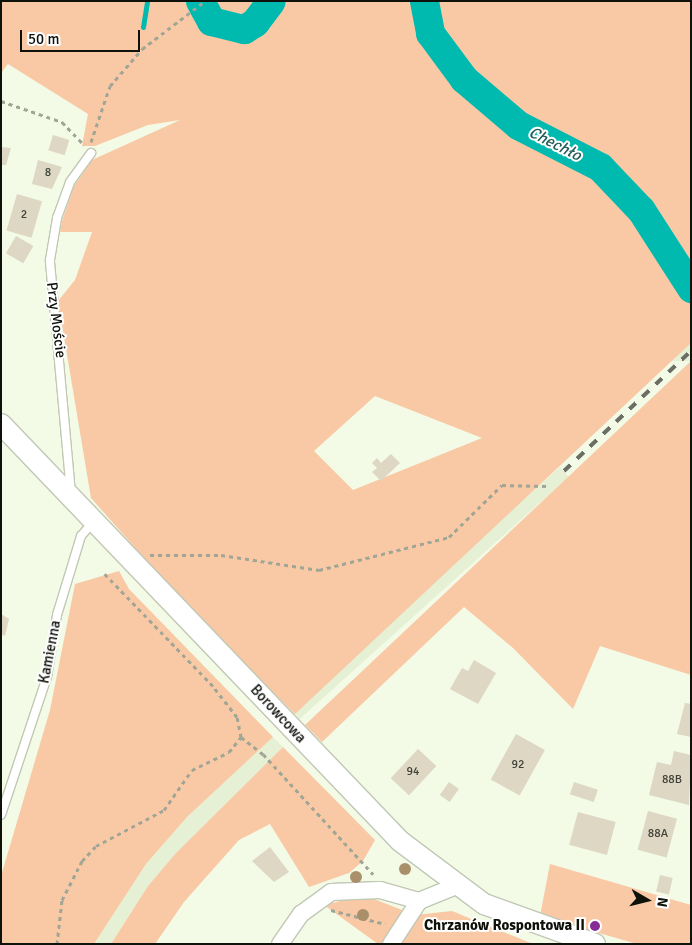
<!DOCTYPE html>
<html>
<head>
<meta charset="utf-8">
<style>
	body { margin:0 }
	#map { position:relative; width:692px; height:945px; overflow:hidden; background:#f3fae6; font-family:Signika,sans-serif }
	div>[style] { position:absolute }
	.built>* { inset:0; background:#e6f0d5; transform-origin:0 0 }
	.green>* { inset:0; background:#f9c9a5 }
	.stream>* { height:5px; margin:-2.5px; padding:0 2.5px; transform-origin:2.5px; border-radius:2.5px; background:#00bab0 }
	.river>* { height:29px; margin:-14.5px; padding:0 14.5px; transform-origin:14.5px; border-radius:14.5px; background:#00bab0 }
	.building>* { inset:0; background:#ddd7c4; transform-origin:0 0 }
	.path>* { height:3px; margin-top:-1.5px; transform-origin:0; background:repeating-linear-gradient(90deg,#a0a596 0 4px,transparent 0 8px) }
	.roads { filter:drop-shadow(1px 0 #c1c8b5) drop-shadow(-1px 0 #c1c8b5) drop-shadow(0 1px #c1c8b5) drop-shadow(0 -1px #c1c8b5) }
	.service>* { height:8px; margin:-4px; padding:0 4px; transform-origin:4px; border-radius:4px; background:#fff }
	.minor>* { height:16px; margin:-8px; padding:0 8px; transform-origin:8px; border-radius:8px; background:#fff }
	.tertiary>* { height:20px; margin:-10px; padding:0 10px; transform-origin:10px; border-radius:10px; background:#fff }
	.rail>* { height:4px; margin-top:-2px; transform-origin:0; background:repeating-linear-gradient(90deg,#6b6f63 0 9px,transparent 0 18px) }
	.trees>* { width:12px; height:12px; margin:-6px; border-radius:50%; background:#a9906b }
	.dots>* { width:14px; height:14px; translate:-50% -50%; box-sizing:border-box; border:2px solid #fff; border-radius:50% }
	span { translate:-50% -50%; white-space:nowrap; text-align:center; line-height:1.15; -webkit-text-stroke:4px #fff; paint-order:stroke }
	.number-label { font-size:12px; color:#424239 }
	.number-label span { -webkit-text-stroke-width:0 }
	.street-label { font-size:15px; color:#0f110b }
	.poi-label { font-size:15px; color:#0f110b; font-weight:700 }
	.right { translate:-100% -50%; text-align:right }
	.water-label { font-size:16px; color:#225e59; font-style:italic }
	.frame { position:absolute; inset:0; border:2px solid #0f110b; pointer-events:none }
	.north { position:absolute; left:622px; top:875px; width:50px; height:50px; -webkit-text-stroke:4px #fff; paint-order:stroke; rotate:98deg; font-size:14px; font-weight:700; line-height:20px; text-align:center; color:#0f110b }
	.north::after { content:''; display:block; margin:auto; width:18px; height:22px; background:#0f110b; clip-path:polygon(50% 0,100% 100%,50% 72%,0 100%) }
	.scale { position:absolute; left:20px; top:30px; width:120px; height:22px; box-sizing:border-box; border:2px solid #0f110b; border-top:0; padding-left:6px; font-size:15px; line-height:18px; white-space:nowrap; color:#0f110b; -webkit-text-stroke:4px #fff; paint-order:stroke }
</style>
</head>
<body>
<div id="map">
	<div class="built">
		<div style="left:691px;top:342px;width:19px;height:137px;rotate:90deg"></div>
		<div style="left:560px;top:467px;width:13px;height:362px;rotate:48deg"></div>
		<div style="clip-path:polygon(273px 737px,283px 747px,176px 853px,148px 886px,111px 944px,94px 944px,146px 864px,187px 817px)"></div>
	</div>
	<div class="green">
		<div style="clip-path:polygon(evenodd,1px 1px,691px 1px,691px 343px,295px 714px,200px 621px,91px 498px,58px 301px,75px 280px,92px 232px,60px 232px,62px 221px,74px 186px,92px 160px,180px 120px,148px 125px,95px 146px,82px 146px,88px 114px,8px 64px,1px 73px,1px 1px,375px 396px,482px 438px,353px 490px,314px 451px,375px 396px)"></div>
		<div style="clip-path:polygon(691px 361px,691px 675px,600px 646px,573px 709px,513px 648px,464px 607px,322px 742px,305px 725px)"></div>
		<div style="clip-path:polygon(119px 571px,129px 589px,273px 737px,187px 817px,146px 864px,94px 944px,1px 944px,1px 876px,50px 710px,75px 584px)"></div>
		<div style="clip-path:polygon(283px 747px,375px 840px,363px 861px,349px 873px,309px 887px,270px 824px,239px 840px,184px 902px,155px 944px,111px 944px,148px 886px,176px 853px)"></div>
		<div style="clip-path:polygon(550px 864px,691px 905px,691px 944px,637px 944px,540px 916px)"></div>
		<div style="clip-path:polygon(348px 899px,374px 899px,415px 915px,452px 911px,533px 944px,378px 944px,324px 905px)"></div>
	</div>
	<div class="stream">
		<div style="left:143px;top:27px;width:26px;rotate:-81deg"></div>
	</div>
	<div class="river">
		<div style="left:200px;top:1px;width:23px;rotate:61deg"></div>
		<div style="left:211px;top:21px;width:34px;rotate:14deg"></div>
		<div style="left:244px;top:29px;width:13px;rotate:-32deg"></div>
		<div style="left:255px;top:22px;width:26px;rotate:-53deg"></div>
		<div style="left:424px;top:1px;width:33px;rotate:79deg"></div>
		<div style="left:430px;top:33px;width:57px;rotate:53.5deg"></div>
		<div style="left:464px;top:79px;width:71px;rotate:40.4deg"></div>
		<div style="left:518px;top:125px;width:92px;rotate:27.1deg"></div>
		<div style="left:600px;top:167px;width:59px;rotate:46.4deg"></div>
		<div style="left:641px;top:210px;width:93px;rotate:57.3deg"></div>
	</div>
	<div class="building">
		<div style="left:53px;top:135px;width:17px;height:16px;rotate:17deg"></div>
		<div style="clip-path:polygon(1px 147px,11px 148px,6px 165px,1px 165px)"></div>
		<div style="clip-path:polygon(38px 160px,62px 167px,52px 189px,32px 184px)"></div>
		<div style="left:17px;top:194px;width:26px;height:38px;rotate:16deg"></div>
		<div style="left:16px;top:236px;width:20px;height:20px;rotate:30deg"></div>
		<div style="clip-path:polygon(391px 454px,400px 463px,381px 481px,372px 472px,377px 468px,372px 463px,377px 458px,381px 463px)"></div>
		<div style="clip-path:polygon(1px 614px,9px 619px,5px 636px,1px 634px)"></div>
		<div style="clip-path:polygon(474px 660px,496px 673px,478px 704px,450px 689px,462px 668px,468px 671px)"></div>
		<div style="clip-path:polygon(685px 703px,691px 704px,691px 737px,677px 734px)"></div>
		<div style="left:516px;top:734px;width:33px;height:52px;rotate:29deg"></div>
		<div style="left:418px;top:749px;width:25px;height:40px;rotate:43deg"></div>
		<div style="clip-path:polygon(674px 751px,691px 755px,689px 805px,649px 795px,657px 762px,671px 765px)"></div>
		<div style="left:449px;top:782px;width:12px;height:16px;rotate:35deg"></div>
		<div style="left:574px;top:782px;width:25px;height:13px;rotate:18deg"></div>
		<div style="left:648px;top:811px;width:30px;height:40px;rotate:15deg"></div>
		<div style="left:578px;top:812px;width:39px;height:34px;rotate:15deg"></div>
		<div style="clip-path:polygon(270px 847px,289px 872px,274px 882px,252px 861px)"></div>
		<div style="left:660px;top:875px;width:13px;height:17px;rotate:13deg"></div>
	</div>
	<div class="path">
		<div style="left:1px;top:101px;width:65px;rotate:19deg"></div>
		<div style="left:62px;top:122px;width:32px;rotate:46deg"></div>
		<div style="left:91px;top:142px;width:59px;rotate:-71.3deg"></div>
		<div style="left:110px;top:86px;width:49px;rotate:-49.1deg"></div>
		<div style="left:142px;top:49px;width:79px;rotate:-37.3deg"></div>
		<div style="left:150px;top:555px;width:71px"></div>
		<div style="left:221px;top:555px;width:99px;rotate:8.7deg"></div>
		<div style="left:319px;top:570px;width:134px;rotate:-14.2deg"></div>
		<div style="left:449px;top:537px;width:74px;rotate:-44.5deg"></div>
		<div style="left:502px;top:485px;width:46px;rotate:1.2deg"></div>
		<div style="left:241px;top:737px;width:28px;rotate:38deg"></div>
		<div style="left:263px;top:754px;width:163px;rotate:47.5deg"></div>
		<div style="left:331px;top:910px;width:56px;rotate:14.5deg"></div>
		<div style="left:57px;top:944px;width:44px;rotate:-83.5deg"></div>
		<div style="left:62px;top:900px;width:44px;rotate:-62.9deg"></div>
		<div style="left:82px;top:861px;width:21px;rotate:-47deg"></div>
		<div style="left:96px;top:846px;width:77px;rotate:-27.9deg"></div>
		<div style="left:164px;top:810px;width:49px;rotate:-55deg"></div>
		<div style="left:192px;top:770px;width:41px;rotate:-25.9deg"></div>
		<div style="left:229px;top:752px;width:19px;rotate:-51deg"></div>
		<div style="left:241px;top:737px;width:20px;rotate:-101deg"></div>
		<div style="left:237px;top:717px;width:39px;rotate:-128deg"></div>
		<div style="left:213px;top:686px;width:156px;rotate:-134deg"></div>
	</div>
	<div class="roads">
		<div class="service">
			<div style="left:71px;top:493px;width:234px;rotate:-95.2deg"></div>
			<div style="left:50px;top:260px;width:43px;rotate:-80.5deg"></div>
			<div style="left:57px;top:218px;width:38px;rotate:-70deg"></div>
			<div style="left:70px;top:182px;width:36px;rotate:-54deg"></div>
			<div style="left:1px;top:815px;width:145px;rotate:-71.6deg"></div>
			<div style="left:47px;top:677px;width:63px;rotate:-80.8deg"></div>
			<div style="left:57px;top:615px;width:83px;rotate:-73.1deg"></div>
			<div style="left:81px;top:536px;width:20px;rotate:-49deg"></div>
		</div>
		<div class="minor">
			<div style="left:280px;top:944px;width:37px;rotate:-55deg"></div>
			<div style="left:301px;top:914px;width:37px;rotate:-36deg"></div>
			<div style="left:331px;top:892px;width:49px;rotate:-2.3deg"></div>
			<div style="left:380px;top:890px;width:41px;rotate:15.8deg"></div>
			<div style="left:419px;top:901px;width:40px;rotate:-22deg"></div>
			<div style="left:391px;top:944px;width:51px;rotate:-56.9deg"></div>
		</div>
		<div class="tertiary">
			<div style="left:1px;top:424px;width:577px;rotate:46.26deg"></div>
			<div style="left:400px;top:841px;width:105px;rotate:36.9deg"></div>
			<div style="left:484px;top:904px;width:118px;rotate:19.8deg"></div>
		</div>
	</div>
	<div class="rail">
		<div style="left:564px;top:471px;width:175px;rotate:-43.4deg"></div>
	</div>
	<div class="trees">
		<div style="left:405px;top:869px"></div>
		<div style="left:356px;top:877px"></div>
		<div style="left:363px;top:915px"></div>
	</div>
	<div class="dots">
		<div style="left:595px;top:926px;background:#872b97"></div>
	</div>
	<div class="number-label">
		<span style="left:48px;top:173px">8</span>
		<span style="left:24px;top:215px">2</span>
		<span style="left:518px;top:765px">92</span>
		<span style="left:413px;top:772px">94</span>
		<span style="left:672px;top:780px">88B</span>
		<span style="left:658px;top:834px">88A</span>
	</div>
	<div class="street-label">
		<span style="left:56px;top:320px;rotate:83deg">Przy Moście</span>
		<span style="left:50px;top:652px;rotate:-79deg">Kamienna</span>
		<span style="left:278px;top:714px;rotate:47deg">Borowcowa</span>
	</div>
	<div class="poi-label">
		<span class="right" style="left:585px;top:926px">Chrzanów Rospontowa II</span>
	</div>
	<div class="water-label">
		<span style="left:555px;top:144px;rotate:27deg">Chechło</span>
	</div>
	<div class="frame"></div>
	<div class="north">N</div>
	<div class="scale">50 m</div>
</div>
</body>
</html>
